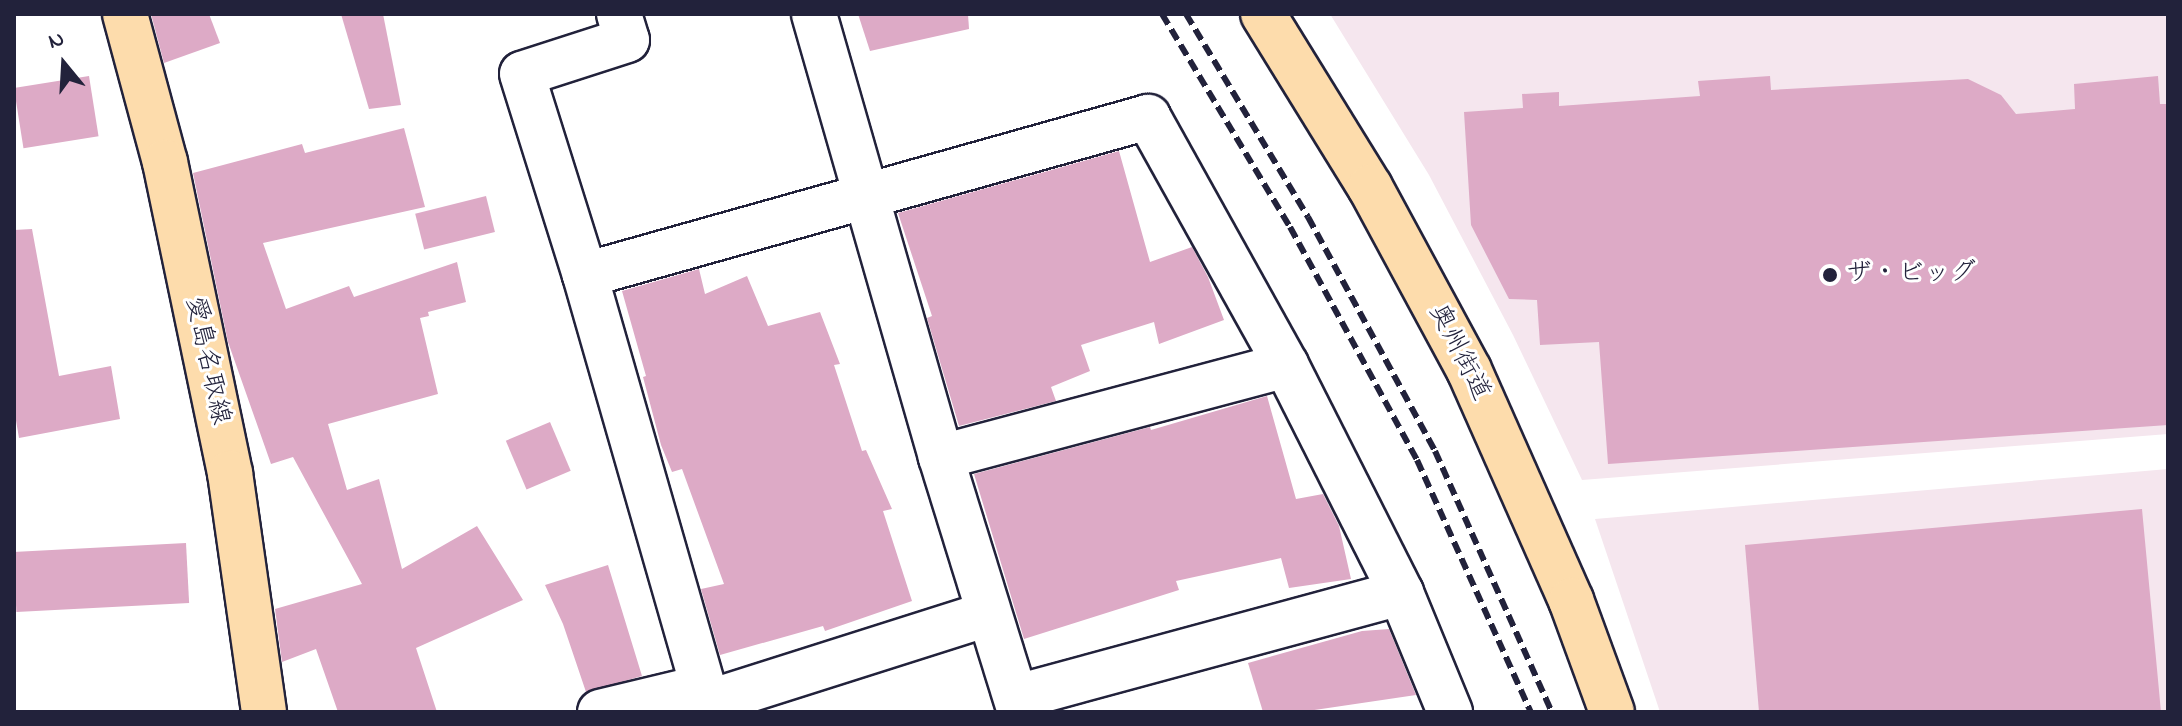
<!DOCTYPE html>
<html>
<head>
<meta charset="utf-8">
<style>
	body { margin:0 }
	#map { position:relative; width:2182px; height:726px; overflow:hidden; background:#fff; font-family:"Indie Flower","Klee One",sans-serif }
	div>[style] { position:absolute }
	.built>* { inset:0; background:#f5e6ee }
	.building>* { inset:0; background:#ddaac6; transform-origin:0 0 }
	.roads { filter:drop-shadow(2px 0 #22223b) drop-shadow(-2px 0 #22223b) drop-shadow(0 2px #22223b) drop-shadow(0 -2px #22223b) }
	.minor>* { height:44px; margin:-22px; padding:0 22px; transform-origin:22px; border-radius:22px; background:#fff }
	.major>* { height:44px; margin:-22px; padding:0 22px; transform-origin:22px; border-radius:22px; background:#fddcac }
	.rail>* { height:6px; margin-top:-3px; transform-origin:0; background:repeating-linear-gradient(90deg,#22223b 0 12px,transparent 0 18px) }
	.dots>* { width:22px; height:22px; translate:-50% -50%; box-sizing:border-box; border:4px solid #fff; border-radius:50% }
	span { translate:-50% -50%; white-space:nowrap; text-align:center; line-height:1.15; -webkit-text-stroke:6px #fff; paint-order:stroke }
	.poi-label { font-size:26px; color:#22223b }
	.left { translate:0 -50%; text-align:left }
	.street-label { font-size:26px; color:#22223b }
	.frame { position:absolute; inset:0; border:16px solid #22223b; pointer-events:none }
	.north { position:absolute; left:24px; top:24px; width:80px; height:80px; -webkit-text-stroke:6px #fff; paint-order:stroke; rotate:342deg; font-size:22px; font-weight:700; line-height:32px; text-align:center; color:#22223b }
	.north::after { content:''; display:block; margin:auto; width:28px; height:36px; background:#22223b; clip-path:polygon(50% 0,100% 100%,50% 72%,0 100%) }
</style>
</head>
<body>
<div id="map">
	<div class="built">
		<div style="clip-path:polygon(1330px 14px,2168px 14px,2168px 434px,1582px 480px,1513px 335px,1429px 175px)"></div>
		<div style="clip-path:polygon(2168px 469px,2168px 712px,1660px 712px,1595px 519px)"></div>
	</div>
	<div class="building">
		<div style="clip-path:polygon(151px 14px,209px 14px,220px 43px,164px 63px)"></div>
		<div style="clip-path:polygon(341px 14px,383px 14px,401px 105px,369px 109px)"></div>
		<div style="clip-path:polygon(858px 14px,968px 14px,969px 29px,870px 51px)"></div>
		<div style="left:89px;top:76px;width:61px;height:76px;rotate:81deg"></div>
		<div style="clip-path:polygon(1770px 76px,1771px 90px,1968px 79px,2001px 95px,2016px 114px,2075px 109px,2074px 84px,2158px 76px,2160px 104px,2168px 104px,2168px 425px,1608px 464px,1599px 342px,1540px 345px,1537px 300px,1509px 299px,1471px 225px,1464px 112px,1523px 108px,1522px 94px,1559px 92px,1559px 106px,1700px 96px,1698px 81px)"></div>
		<div style="clip-path:polygon(404px 128px,425px 207px,263px 243px,286px 309px,349px 286px,354px 297px,457px 262px,466px 302px,428px 312px,429px 316px,420px 318px,438px 394px,328px 424px,347px 490px,379px 479px,402px 569px,477px 526px,523px 600px,416px 648px,437px 712px,338px 712px,316px 649px,282px 662px,275px 609px,362px 584px,293px 457px,271px 464px,228px 342px,193px 173px,302px 144px,305px 153px)"></div>
		<div style="clip-path:polygon(1119px 151px,1150px 262px,1192px 247px,1208px 277px,1224px 320px,1159px 344px,1154px 322px,1081px 345px,1090px 371px,1051px 387px,1056px 401px,959px 426px,927px 318px,932px 316px,898px 213px)"></div>
		<div style="left:486px;top:196px;width:37px;height:73px;rotate:76deg"></div>
		<div style="clip-path:polygon(32px 229px,59px 376px,111px 366px,120px 419px,19px 438px,14px 409px,14px 230px)"></div>
		<div style="clip-path:polygon(699px 269px,705px 294px,747px 276px,768px 326px,820px 312px,840px 364px,834px 365px,862px 451px,866px 450px,892px 509px,883px 511px,912px 601px,825px 631px,823px 626px,720px 655px,701px 589px,724px 584px,682px 469px,672px 472px,661px 445px,643px 377px,646px 376px,622px 291px)"></div>
		<div style="clip-path:polygon(1267px 396px,1296px 499px,1323px 494px,1339px 526px,1351px 579px,1289px 588px,1281px 558px,1176px 581px,1179px 590px,1024px 639px,974px 474px,1150px 427px,1151px 430px)"></div>
		<div style="left:550px;top:422px;width:53px;height:48px;rotate:67deg"></div>
		<div style="clip-path:polygon(2142px 509px,2161px 712px,1759px 712px,1745px 545px)"></div>
		<div style="left:186px;top:543px;width:60px;height:173px;rotate:87deg"></div>
		<div style="clip-path:polygon(608px 565px,642px 676px,586px 692px,563px 624px,545px 585px)"></div>
		<div style="clip-path:polygon(1389px 629px,1416px 695px,1301px 712px,1263px 712px,1248px 663px,1362px 631px)"></div>
	</div>
	<div class="roads">
		<div class="minor">
			<div style="left:619px;top:14px;width:27px;rotate:73deg"></div>
			<div style="left:627px;top:40px;width:110px;rotate:162.1deg"></div>
			<div style="left:522px;top:74px;width:211px;rotate:72.6deg"></div>
			<div style="left:585px;top:275px;width:455px;rotate:74deg"></div>
			<div style="left:814px;top:14px;width:461px;rotate:74deg"></div>
			<div style="left:941px;top:457px;width:267px;rotate:72.8deg"></div>
			<div style="left:585px;top:275px;width:585px;rotate:-15.68deg"></div>
			<div style="left:1148px;top:117px;width:284px;rotate:60.9deg"></div>
			<div style="left:1286px;top:365px;width:255px;rotate:63.2deg"></div>
			<div style="left:1401px;top:593px;width:129px;rotate:67.6deg"></div>
			<div style="left:941px;top:457px;width:357px;rotate:-14.9deg"></div>
			<div style="left:1017px;top:697px;width:398px;rotate:-15.2deg"></div>
			<div style="left:707px;top:703px;width:295px;rotate:-17.6deg"></div>
			<div style="left:600px;top:712px;width:106px;rotate:-13.6deg"></div>
		</div>
		<div class="major">
			<div style="left:125px;top:14px;width:153px;rotate:74.9deg"></div>
			<div style="left:165px;top:162px;width:318px;rotate:78.2deg"></div>
			<div style="left:230px;top:473px;width:241px;rotate:81.9deg"></div>
			<div style="left:1263px;top:14px;width:203px;rotate:58.3deg"></div>
			<div style="left:1370px;top:187px;width:208px;rotate:61.6deg"></div>
			<div style="left:1469px;top:370px;width:252px;rotate:66.1deg"></div>
			<div style="left:1571px;top:600px;width:119px;rotate:69.9deg"></div>
		</div>
	</div>
	<div class="rail">
		<div style="left:1162px;top:14px;width:249px;rotate:59deg"></div>
		<div style="left:1290px;top:227px;width:265px;rotate:61.4deg"></div>
		<div style="left:1417px;top:460px;width:277px;rotate:65.7deg"></div>
		<div style="left:1186px;top:14px;width:237px;rotate:59deg"></div>
		<div style="left:1308px;top:217px;width:266px;rotate:61.5deg"></div>
		<div style="left:1435px;top:451px;width:286px;rotate:65.9deg"></div>
	</div>
	<div class="dots">
		<div style="left:1830px;top:275px;background:#22223b"></div>
	</div>
	<div class="poi-label">
		<span class="left" style="left:1846px;top:275px">ザ・ビッグ</span>
	</div>
	<div class="street-label">
		<span style="left:1458px;top:353px;rotate:63deg">奥州街道</span>
		<span style="left:206px;top:361px;rotate:78deg">愛島名取線</span>
	</div>
	<div class="frame"></div>
	<div class="north">N</div>
</div>
</body>
</html>
